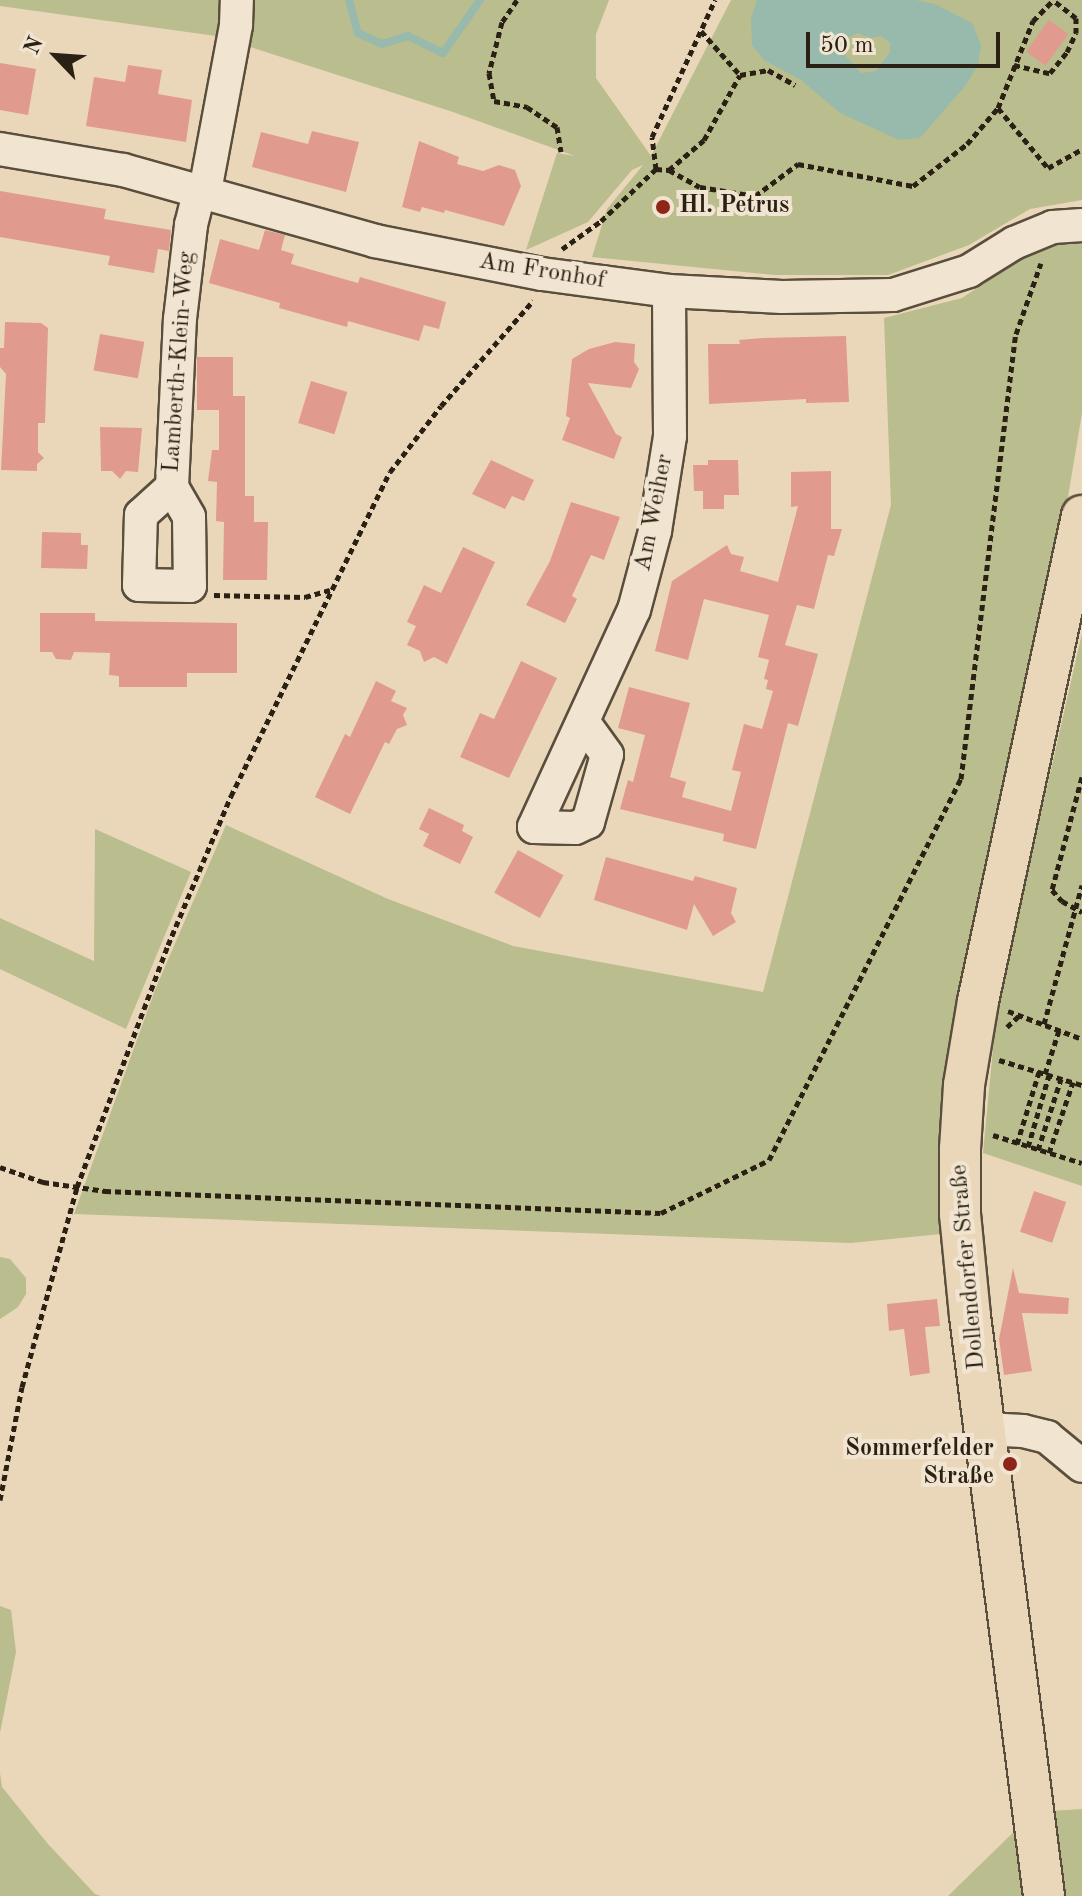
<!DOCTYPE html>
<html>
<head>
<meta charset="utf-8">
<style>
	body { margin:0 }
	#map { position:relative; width:1082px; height:1896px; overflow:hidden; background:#ead7b9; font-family:"Old Standard TT",serif }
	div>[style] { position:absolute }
	.green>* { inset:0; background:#babd8d }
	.water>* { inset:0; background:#98baad }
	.stream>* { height:8px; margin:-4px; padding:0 4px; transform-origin:4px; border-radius:4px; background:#98baad }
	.building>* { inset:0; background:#e19b8e; transform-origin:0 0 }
	.path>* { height:5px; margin-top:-2.5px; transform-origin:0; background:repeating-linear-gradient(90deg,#2a2114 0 6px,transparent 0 10px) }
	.roads { filter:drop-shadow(2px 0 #5a4e3d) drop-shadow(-2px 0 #5a4e3d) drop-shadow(0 2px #5a4e3d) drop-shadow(0 -2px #5a4e3d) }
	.minor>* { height:32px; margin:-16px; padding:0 16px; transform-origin:16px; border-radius:16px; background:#f1e5d2 }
	.major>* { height:40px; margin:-20px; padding:0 20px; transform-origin:20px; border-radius:20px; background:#ead7b9 }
	.dots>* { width:22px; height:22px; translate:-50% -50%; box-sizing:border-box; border:4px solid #f1e5d2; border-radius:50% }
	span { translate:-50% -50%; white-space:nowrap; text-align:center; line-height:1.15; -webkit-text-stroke:8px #f1e5d2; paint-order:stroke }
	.poi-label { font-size:24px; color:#2a2114; font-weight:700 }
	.left { translate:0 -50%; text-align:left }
	.right { translate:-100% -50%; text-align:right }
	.street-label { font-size:24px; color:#2a2114 }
	.north { position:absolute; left:16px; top:16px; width:80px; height:80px; -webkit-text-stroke:6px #f1e5d2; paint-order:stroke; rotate:295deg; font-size:22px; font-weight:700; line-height:32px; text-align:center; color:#2a2114 }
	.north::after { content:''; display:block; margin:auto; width:28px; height:36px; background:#2a2114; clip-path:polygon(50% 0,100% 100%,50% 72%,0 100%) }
	.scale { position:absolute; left:806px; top:32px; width:194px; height:36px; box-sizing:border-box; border:4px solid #2a2114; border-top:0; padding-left:10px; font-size:24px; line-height:28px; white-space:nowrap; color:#2a2114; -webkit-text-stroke:6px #f1e5d2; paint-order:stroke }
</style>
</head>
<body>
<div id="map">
	<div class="green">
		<div style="clip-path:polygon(0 0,609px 0,596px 34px,596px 78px,651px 156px,731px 0,1082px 0,1082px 200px,1030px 209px,969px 245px,888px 275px,775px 275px,592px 257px,607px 209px,643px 165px,632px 170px,588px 222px,526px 250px,557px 153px,575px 156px,453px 112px,216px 36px,0 6px)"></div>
		<div style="clip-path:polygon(1082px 243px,1082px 413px,1065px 515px,949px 1060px,939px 1169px,941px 1234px,851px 1243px,74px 1214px,155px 990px,226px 825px,388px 899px,513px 946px,763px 992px,891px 505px,884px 318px,962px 298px,1028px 254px,1060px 244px)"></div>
		<div style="clip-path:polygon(1082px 633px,1082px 1186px,983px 1153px,997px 1007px)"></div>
		<div style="clip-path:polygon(95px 829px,191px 872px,126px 1029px,0 969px,0 918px,94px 961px)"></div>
		<div style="clip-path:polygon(0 1257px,10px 1259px,26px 1278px,26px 1294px,18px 1307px,0 1319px)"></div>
		<div style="clip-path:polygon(0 1606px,11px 1610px,16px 1652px,0 1733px)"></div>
		<div style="clip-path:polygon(0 1773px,2px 1787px,48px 1844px,95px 1894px,101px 1896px,0 1896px)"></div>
		<div style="clip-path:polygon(1082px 1809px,1082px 1896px,948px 1896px,1034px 1812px)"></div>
	</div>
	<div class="water">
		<div style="clip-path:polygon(evenodd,757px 0,915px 0,935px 4px,972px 23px,981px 45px,978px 65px,966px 85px,920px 138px,899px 140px,840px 113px,801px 80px,764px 60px,752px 45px,751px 19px,757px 0,858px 33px,870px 38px,881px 36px,890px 43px,890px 52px,876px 71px,861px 73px,841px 51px,845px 39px,858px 33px)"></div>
	</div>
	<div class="stream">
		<div style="left:349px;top:0;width:34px;rotate:75deg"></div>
		<div style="left:358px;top:33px;width:26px;rotate:25deg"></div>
		<div style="left:382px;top:44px;width:27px;rotate:-17deg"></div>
		<div style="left:408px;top:36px;width:39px;rotate:26deg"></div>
		<div style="left:443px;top:53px;width:65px;rotate:-55.1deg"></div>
	</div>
	<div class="building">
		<div style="left:1049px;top:20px;width:24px;height:39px;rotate:36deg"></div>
		<div style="clip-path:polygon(0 63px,36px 69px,28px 115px,0 110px)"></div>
		<div style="clip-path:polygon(128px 65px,162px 70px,158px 94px,192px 100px,186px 142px,86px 126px,94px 77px,125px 82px)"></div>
		<div style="clip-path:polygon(312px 131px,359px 142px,346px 192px,252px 167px,261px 132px,308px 144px)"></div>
		<div style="clip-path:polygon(419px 141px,459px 157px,457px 164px,483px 171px,499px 165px,515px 170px,521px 186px,504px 226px,445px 210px,444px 213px,422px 207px,420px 212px,402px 207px)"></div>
		<div style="clip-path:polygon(0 191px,106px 209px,104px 219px,171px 230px,169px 251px,158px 249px,154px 273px,108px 265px,110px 256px,0 237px)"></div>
		<div style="clip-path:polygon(265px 230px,285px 235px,281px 250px,294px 254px,291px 264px,358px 283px,360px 277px,446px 302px,439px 329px,424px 325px,419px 341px,348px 321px,347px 327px,279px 308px,280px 303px,209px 283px,220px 239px,259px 250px)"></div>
		<div style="clip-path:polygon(5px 322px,41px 323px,48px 328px,45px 423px,38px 423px,38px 452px,44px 458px,37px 464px,37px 471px,1px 470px,6px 374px,0 367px,0 348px,4px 348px)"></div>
		<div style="left:100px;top:334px;width:45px;height:37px;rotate:10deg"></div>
		<div style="clip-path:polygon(846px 336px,849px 402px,806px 403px,806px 399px,709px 404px,708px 344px,740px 344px,739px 340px,762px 338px)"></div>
		<div style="clip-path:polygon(615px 342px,635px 344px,634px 362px,639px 369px,631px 388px,588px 383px,616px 434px,622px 437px,614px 459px,562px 440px,570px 418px,566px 416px,572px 359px,589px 349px)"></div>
		<div style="clip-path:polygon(197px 357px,233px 357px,233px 396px,245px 396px,245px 496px,254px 496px,254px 522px,268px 522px,267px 580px,223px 580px,224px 522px,216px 521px,217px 482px,208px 481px,212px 450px,219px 450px,219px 410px,197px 410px)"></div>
		<div style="left:311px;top:381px;width:38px;height:44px;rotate:17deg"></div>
		<div style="clip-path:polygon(100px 427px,142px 428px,138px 472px,126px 471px,120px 479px,112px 471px,101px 471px)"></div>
		<div style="clip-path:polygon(491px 460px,534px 480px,524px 501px,512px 496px,505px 509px,472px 494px)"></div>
		<div style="clip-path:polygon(708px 460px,738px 460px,739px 495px,724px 495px,724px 509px,703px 509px,703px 491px,694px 491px,693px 465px,708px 465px)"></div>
		<div style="clip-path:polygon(831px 471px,831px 529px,842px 529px,834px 556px,828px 555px,814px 609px,797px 605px,785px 645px,818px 654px,798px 726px,788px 723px,756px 849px,723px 841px,724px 834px,620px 809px,628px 780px,633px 782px,645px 735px,618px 728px,629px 687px,690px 703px,670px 777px,686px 782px,682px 797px,731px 811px,741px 772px,732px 770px,744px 724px,762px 729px,773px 691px,766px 689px,768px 680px,764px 679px,769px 660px,758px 657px,769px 615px,704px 599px,688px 660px,655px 651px,672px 581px,727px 545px,731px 554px,744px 557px,740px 571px,778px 582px,798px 506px,791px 507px,791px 472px)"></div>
		<div style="clip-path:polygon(571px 502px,620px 517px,604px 560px,591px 555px,572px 596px,577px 599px,565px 623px,526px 605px,550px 561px)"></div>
		<div style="clip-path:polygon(42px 532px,81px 533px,81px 545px,88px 545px,87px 569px,41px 568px)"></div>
		<div style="clip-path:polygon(463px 547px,495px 562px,447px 664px,434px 657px,424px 662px,420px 651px,407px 645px,416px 626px,407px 622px,424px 585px,441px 593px)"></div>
		<div style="clip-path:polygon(40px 613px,95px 613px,95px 621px,237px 623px,237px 673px,187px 673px,187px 687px,119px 687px,119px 676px,109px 675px,110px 653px,74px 652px,71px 660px,56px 659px,52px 652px,40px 652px)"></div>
		<div style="clip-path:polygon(521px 661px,557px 678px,509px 778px,460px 757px,480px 713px,494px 719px)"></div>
		<div style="clip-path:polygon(376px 681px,396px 691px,391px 701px,407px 708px,403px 715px,407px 725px,397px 729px,389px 744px,385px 742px,350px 814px,315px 797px,345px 734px,350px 737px)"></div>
		<div style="clip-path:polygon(429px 808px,464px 825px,462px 831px,473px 837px,460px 864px,423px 846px,429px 834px,419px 829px)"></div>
		<div style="left:518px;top:850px;width:52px;height:49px;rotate:29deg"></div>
		<div style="clip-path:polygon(606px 857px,693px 881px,695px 876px,737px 888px,731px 913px,736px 922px,713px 936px,694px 904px,687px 930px,594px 900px)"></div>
		<div style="left:1034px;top:1191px;width:34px;height:43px;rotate:19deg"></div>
		<div style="clip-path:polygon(1013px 1268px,1019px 1293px,1069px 1298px,1068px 1314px,1022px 1313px,1032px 1371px,1004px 1375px,999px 1339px)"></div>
		<div style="clip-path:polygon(937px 1299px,940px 1326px,925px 1327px,930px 1373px,910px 1376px,904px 1329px,889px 1331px,887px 1304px)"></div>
	</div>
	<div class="path">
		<div style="left:517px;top:0;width:27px;rotate:124deg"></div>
		<div style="left:502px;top:22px;width:53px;rotate:104.3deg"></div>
		<div style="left:489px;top:73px;width:28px;rotate:80deg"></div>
		<div style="left:494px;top:101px;width:34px;rotate:10deg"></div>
		<div style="left:527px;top:107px;width:36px;rotate:34deg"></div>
		<div style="left:557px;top:127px;width:25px;rotate:81deg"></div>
		<div style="left:701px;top:31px;width:59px;rotate:48.4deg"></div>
		<div style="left:1014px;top:65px;width:37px;rotate:13deg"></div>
		<div style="left:1050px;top:73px;width:27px;rotate:-51deg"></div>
		<div style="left:1067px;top:52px;width:21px;rotate:-65deg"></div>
		<div style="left:1076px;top:33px;width:15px;rotate:-90deg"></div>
		<div style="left:1076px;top:18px;width:29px;rotate:-142deg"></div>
		<div style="left:998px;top:108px;width:94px;rotate:-68.1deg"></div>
		<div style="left:1033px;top:21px;width:29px;rotate:-46deg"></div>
		<div style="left:656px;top:169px;width:32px;rotate:-97deg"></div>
		<div style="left:652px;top:137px;width:151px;rotate:-65.3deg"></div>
		<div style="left:669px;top:170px;width:46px;rotate:-40.6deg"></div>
		<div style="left:704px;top:140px;width:74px;rotate:-61deg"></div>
		<div style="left:740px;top:75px;width:28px;rotate:-10deg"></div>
		<div style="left:768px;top:70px;width:31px;rotate:29deg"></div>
		<div style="left:562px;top:249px;width:48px;rotate:-35.7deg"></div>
		<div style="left:601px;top:221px;width:76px;rotate:-43.4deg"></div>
		<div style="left:656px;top:169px;width:13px;rotate:4deg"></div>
		<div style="left:669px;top:170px;width:35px;rotate:29deg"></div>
		<div style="left:700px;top:187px;width:56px;rotate:9.3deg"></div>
		<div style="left:755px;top:196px;width:54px;rotate:-36.7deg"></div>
		<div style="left:798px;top:164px;width:117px;rotate:10.8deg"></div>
		<div style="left:913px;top:186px;width:68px;rotate:-37.9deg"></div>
		<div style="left:967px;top:144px;width:48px;rotate:-49.3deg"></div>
		<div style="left:998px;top:108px;width:78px;rotate:50.2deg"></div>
		<div style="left:1048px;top:168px;width:39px;rotate:-29deg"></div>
		<div style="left:214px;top:595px;width:91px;rotate:1.3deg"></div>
		<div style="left:305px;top:597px;width:26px;rotate:-16deg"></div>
		<div style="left:1082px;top:777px;width:117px;rotate:104.9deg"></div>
		<div style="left:1052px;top:890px;width:15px;rotate:48deg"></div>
		<div style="left:1062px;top:901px;width:23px;rotate:29deg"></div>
		<div style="left:1008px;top:1011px;width:79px;rotate:20.7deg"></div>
		<div style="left:1044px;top:1024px;width:144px;rotate:-74.7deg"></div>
		<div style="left:1007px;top:1027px;width:18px;rotate:-43deg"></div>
		<div style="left:999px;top:1060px;width:87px;rotate:16.8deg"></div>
		<div style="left:1045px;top:1074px;width:46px;rotate:-72.3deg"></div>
		<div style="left:993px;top:1135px;width:93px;rotate:17.5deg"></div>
		<div style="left:1017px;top:1144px;width:75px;rotate:-73deg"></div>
		<div style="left:1028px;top:1147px;width:75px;rotate:-73.7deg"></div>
		<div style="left:1038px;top:1150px;width:75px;rotate:-72.1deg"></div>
		<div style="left:1049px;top:1153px;width:75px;rotate:-71.3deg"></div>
		<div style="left:0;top:1167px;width:46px;rotate:19.2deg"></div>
		<div style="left:43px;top:1182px;width:63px;rotate:8.3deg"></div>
		<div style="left:105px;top:1191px;width:556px;rotate:2.27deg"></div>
		<div style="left:661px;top:1213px;width:120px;rotate:-26.1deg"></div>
		<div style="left:769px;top:1160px;width:427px;rotate:-63.3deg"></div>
		<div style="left:961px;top:779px;width:448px;rotate:-83deg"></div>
		<div style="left:1016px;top:334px;width:75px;rotate:-70.6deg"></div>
		<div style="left:0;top:1500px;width:115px;rotate:-79deg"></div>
		<div style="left:22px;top:1387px;width:207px;rotate:-74.6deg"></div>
		<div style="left:77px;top:1187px;width:259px;rotate:-69.4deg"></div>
		<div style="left:168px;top:945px;width:162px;rotate:-67.1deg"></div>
		<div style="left:231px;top:796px;width:361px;rotate:-63.9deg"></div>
		<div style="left:390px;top:472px;width:83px;rotate:-52.3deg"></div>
		<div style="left:441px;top:406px;width:140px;rotate:-48.8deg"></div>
	</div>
	<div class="roads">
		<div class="minor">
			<div style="left:0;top:149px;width:125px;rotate:9.7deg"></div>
			<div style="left:123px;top:170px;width:262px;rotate:15.7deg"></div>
			<div style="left:375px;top:241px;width:170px;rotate:11.2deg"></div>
			<div style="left:542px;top:274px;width:128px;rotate:7.6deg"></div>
			<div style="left:669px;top:291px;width:113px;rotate:3deg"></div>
			<div style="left:782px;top:297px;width:111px;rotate:-1deg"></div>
			<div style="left:893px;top:295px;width:80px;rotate:-17.5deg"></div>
			<div style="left:969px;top:271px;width:53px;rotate:-31.9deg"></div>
			<div style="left:1014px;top:243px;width:42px;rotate:-22.3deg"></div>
			<div style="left:1053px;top:227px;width:29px;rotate:-4deg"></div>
			<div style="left:205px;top:191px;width:169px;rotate:-79.4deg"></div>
			<div style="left:236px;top:25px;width:25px;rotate:-88deg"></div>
			<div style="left:172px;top:487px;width:34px;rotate:60deg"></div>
			<div style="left:189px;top:517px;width:69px;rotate:89.2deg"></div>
			<div style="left:190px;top:586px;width:51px;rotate:-178.9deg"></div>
			<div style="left:139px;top:585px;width:70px;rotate:-88.4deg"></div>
			<div style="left:141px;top:515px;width:42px;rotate:-42.1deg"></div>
			<div style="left:172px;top:487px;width:168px;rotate:-87.3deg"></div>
			<div style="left:180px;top:319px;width:95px;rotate:-83.3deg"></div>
			<div style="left:191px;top:225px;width:36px;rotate:-76deg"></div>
			<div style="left:584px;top:723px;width:39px;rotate:54deg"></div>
			<div style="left:607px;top:755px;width:70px;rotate:105.8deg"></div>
			<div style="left:588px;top:822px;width:14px;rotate:155deg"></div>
			<div style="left:575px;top:828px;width:41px;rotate:-178.6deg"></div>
			<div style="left:534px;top:827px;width:239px;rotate:-65.3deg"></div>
			<div style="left:634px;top:610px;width:82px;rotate:-75.1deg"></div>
			<div style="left:655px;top:531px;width:96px;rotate:-81deg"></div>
			<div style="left:670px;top:436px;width:145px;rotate:-90.4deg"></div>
			<div style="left:985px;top:1429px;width:38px;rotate:3deg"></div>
			<div style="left:1023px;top:1431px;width:25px;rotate:14deg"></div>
			<div style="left:1047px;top:1437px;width:45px;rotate:39.6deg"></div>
		</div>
		<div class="major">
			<div style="left:1044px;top:1896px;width:585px;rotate:-97.27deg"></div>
			<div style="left:970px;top:1316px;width:102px;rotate:-95.6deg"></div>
			<div style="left:960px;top:1214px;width:65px;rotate:-90deg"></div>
			<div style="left:960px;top:1149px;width:64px;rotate:-86.4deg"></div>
			<div style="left:964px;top:1085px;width:85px;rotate:-80.5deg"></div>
			<div style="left:978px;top:1001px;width:496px;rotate:-77.9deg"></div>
		</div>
	</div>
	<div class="dots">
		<div style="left:663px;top:207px;background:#8f2418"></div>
		<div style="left:1010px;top:1464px;background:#8f2418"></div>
	</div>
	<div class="poi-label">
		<span class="left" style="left:679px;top:207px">Hl. Petrus</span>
		<span class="right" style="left:994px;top:1464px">Sommerfelder<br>Straße</span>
	</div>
	<div class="street-label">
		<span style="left:542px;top:272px;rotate:9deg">Am Fronhof</span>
		<span style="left:180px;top:362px;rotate:-86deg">Lamberth-Klein-Weg</span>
		<span style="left:655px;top:513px;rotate:-79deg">Am Weiher</span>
		<span style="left:969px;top:1267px;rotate:-95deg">Dollendorfer Straße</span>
	</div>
	<div class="north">N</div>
	<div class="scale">50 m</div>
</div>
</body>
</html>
